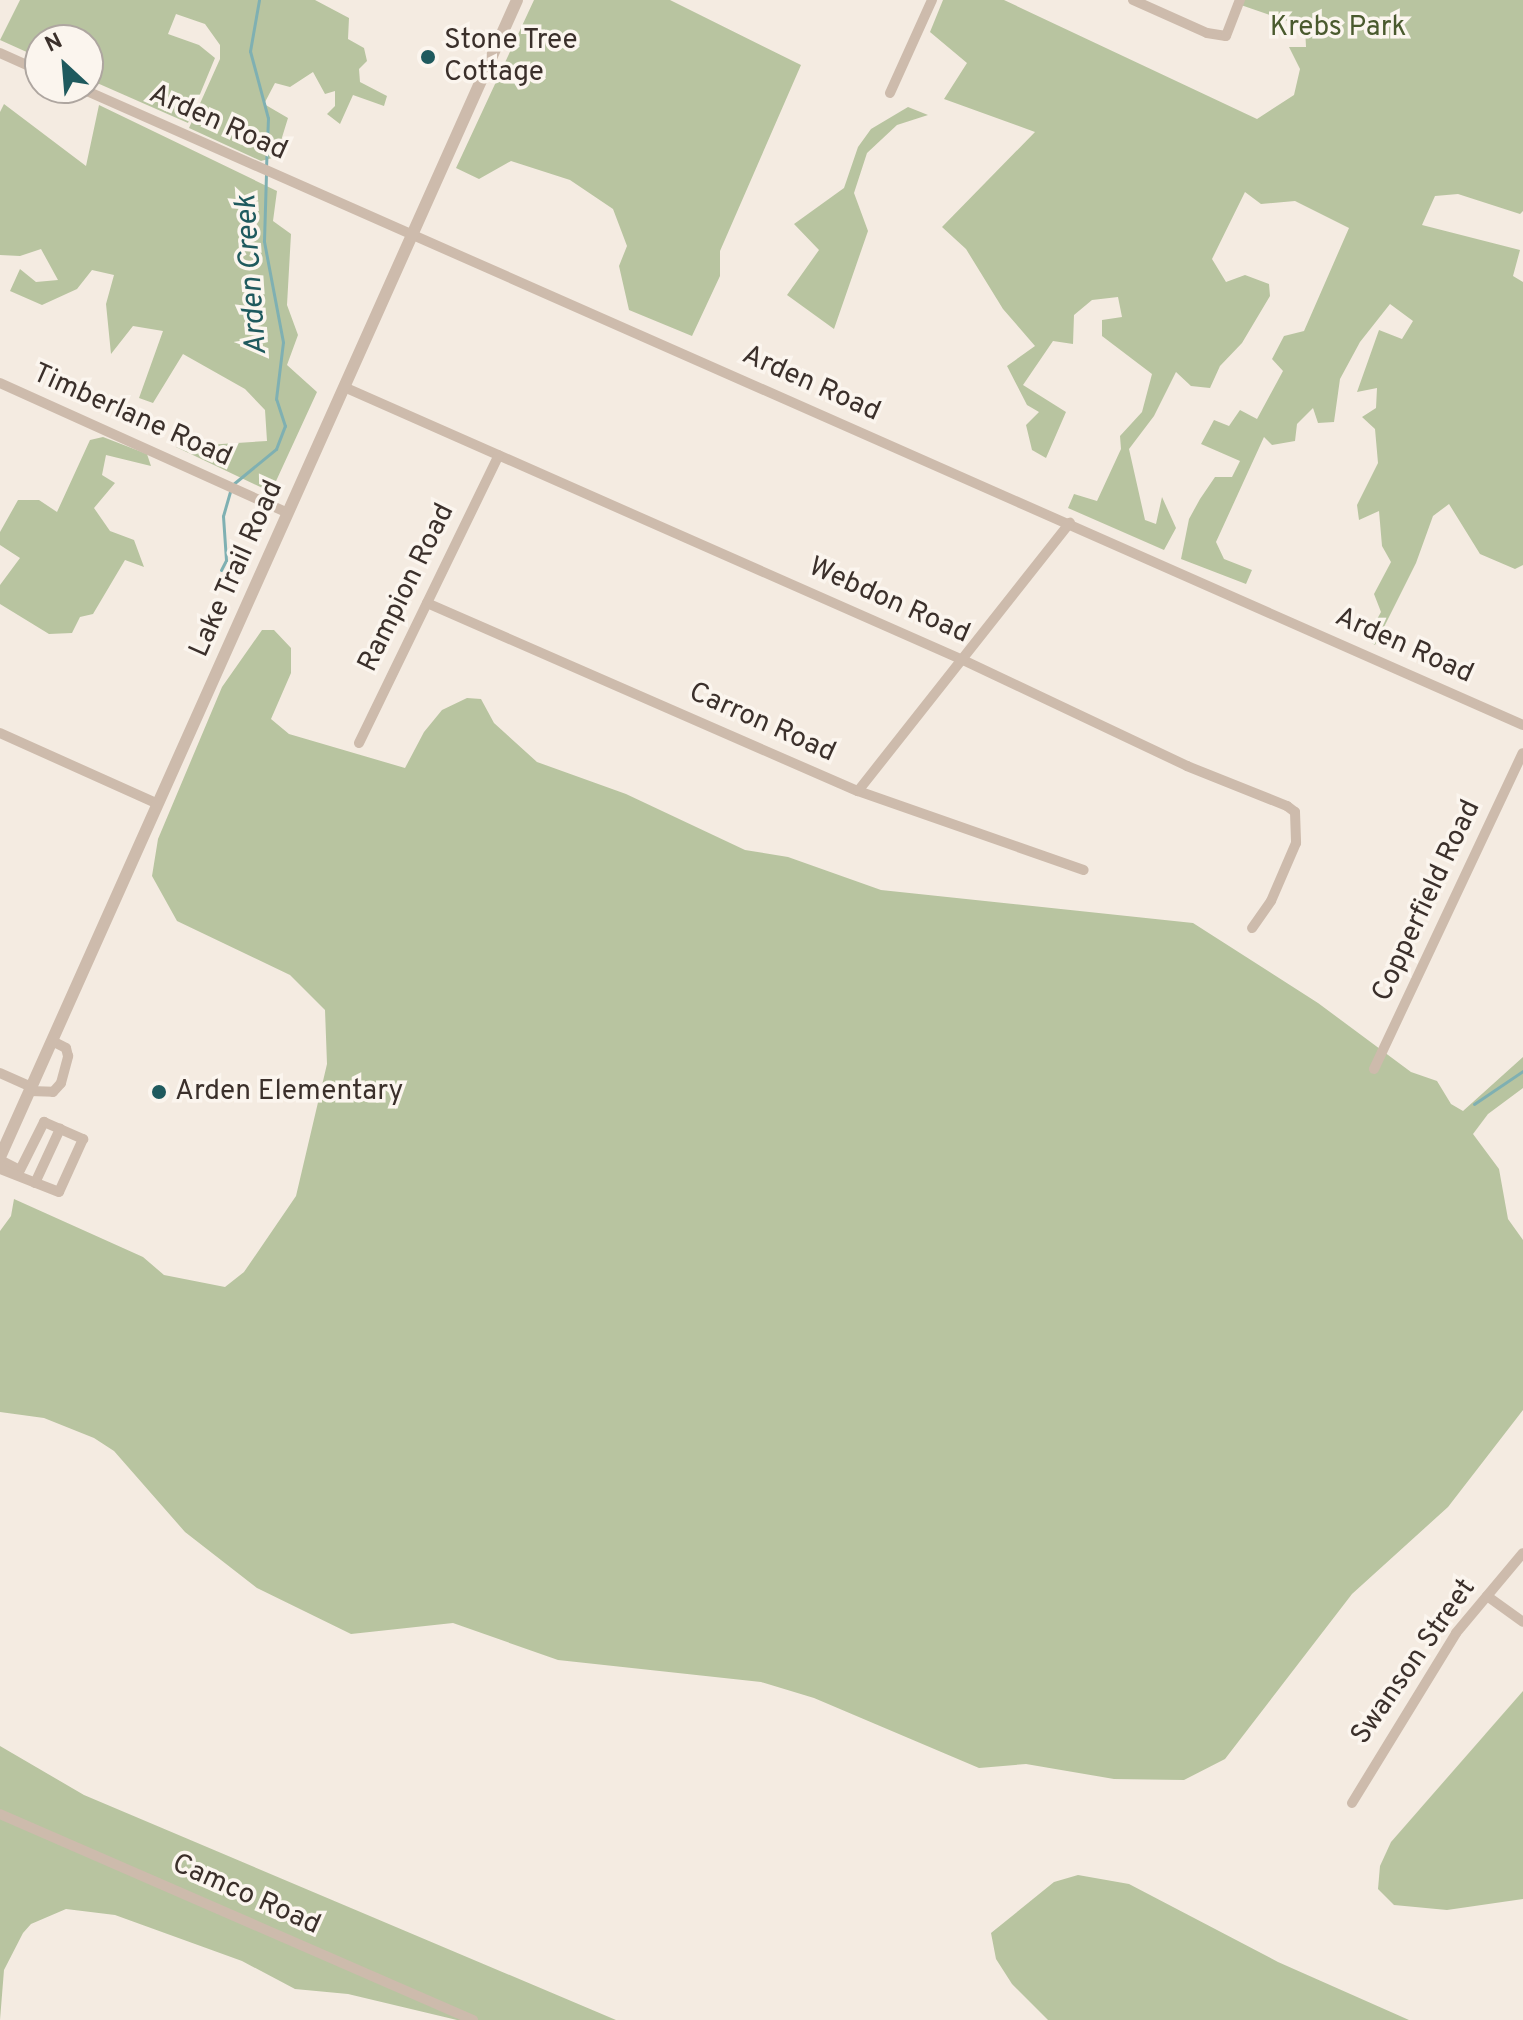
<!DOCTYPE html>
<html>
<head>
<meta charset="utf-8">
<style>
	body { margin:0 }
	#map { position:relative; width:1523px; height:2020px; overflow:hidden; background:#f4ebe1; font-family:Overpass,sans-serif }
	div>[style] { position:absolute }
	.green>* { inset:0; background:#b8c4a0 }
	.stream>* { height:3px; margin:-1.5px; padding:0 1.5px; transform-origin:1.5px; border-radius:1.5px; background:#7fb0b2 }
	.minor>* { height:10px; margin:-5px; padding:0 5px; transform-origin:5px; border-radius:5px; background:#cdbbac }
	.tertiary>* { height:12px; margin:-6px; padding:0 6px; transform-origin:6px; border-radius:6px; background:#cdbbac }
	.dots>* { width:22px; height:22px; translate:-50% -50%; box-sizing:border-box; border:4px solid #fbf5ee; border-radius:50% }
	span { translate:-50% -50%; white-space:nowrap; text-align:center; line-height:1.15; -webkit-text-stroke:7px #fbf5ee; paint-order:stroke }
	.park-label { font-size:28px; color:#4a5a2e }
	.poi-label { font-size:28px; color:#3b302b }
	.left { translate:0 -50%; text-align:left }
	.street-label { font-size:28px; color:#3b302b }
	.water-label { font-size:30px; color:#1f5a5e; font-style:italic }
	.north { position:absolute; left:24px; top:24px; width:80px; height:80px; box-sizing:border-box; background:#fbf5ee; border:2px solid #aea6a0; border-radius:50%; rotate:334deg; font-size:22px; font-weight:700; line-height:32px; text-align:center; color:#3b302b }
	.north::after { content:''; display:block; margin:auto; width:28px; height:36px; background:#1f5a5e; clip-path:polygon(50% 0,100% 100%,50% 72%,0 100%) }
</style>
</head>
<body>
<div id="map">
	<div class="green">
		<div style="clip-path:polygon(20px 0,315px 0,349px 18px,348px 39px,364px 48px,367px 61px,359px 69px,360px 82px,387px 96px,384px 106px,353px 95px,340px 124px,327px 114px,335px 106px,335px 91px,325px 94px,313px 72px,290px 87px,275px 83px,264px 104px,288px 118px,276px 157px,261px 161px,189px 128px,220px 59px,220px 45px,205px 24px,176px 14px,168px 34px,199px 45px,215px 58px,188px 123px,88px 79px,88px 40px,40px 40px,40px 58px,0 40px)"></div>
		<div style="clip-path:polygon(534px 0,670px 0,801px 65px,720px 251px,720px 276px,692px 336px,629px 310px,619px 266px,627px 246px,613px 209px,570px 180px,511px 161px,479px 179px,456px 168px)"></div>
		<div style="clip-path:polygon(943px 0,1004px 0,1257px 119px,1294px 95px,1300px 69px,1289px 47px,1306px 47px,1305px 27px,1238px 4px,1240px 0,1523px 0,1523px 211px,1520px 214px,1458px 194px,1435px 196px,1422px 225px,1520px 250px,1513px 276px,1523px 282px,1523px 565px,1515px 569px,1480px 554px,1449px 504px,1433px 516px,1416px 563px,1375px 645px,1366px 639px,1381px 612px,1374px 594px,1391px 562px,1382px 546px,1379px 511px,1359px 520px,1357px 505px,1378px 463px,1375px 429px,1362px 417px,1376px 408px,1377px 388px,1357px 392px,1379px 330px,1402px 339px,1413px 321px,1390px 304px,1360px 342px,1340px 379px,1334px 422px,1318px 423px,1313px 408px,1297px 424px,1295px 441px,1272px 445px,1264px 437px,1216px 542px,1224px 559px,1252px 570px,1246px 584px,1181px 559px,1189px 519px,1200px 499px,1215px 477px,1232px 477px,1240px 461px,1201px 444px,1214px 420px,1229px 426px,1240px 410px,1257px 419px,1283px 371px,1272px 359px,1284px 336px,1304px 331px,1349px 228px,1295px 201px,1261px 204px,1245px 192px,1212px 259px,1226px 282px,1245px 275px,1269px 284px,1270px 296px,1242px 343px,1220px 366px,1210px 388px,1191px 386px,1176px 372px,1154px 416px,1129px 449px,1145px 520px,1156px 524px,1162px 497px,1176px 528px,1164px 550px,1068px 508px,1074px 494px,1097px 501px,1121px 449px,1120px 436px,1142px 412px,1152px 374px,1102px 336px,1102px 320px,1122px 317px,1118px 297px,1092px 300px,1074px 315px,1073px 344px,1053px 341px,1023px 385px,1066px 412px,1046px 458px,1032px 450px,1026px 425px,1039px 412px,1027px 405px,1007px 366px,1035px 346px,1003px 309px,966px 249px,942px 227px,1035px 132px,944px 99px,967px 63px,930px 32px)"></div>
		<div style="clip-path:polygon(4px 104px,86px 166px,99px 105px,277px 191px,273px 221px,291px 234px,287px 305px,298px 335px,287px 365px,317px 392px,271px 492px,176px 447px,267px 441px,265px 410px,245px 389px,183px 354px,153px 403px,139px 398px,163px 331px,133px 326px,111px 354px,106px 304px,114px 275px,92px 270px,77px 289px,42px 305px,10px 291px,20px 269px,36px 282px,58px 280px,41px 249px,20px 256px,0 255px,0 112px)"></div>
		<div style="clip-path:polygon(908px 107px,928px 115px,897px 125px,867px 153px,854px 193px,868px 231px,834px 329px,787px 295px,819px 250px,794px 224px,844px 188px,858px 147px,871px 129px)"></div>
		<div style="clip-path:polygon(103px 437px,147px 454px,151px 466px,106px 455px,102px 475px,115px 483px,94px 508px,110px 531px,134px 540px,144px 567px,125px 560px,93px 614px,80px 617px,72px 633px,49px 634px,0 604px,0 585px,20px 558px,0 545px,0 532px,18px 500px,39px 500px,57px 512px,90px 440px)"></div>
		<div style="clip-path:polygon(262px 630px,274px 630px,291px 648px,291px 673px,271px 719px,289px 734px,405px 768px,424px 732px,442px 710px,467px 698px,481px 699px,494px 723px,537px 762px,626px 794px,745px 850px,788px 857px,881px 890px,1193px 923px,1318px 1003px,1411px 1072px,1437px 1081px,1451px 1104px,1463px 1111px,1523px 1057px,1523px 1088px,1488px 1114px,1473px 1134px,1499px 1169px,1508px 1219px,1523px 1240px,1523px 1410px,1448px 1507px,1352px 1594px,1225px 1759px,1184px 1780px,1114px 1779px,1026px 1764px,979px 1768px,814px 1698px,761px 1682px,558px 1660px,453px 1623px,351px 1634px,257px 1588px,185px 1532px,114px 1451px,94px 1438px,44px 1418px,0 1412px,0 1231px,11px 1216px,14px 1199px,143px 1257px,164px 1275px,225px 1287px,244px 1272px,296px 1196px,327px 1064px,325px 1010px,290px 975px,177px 921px,152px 876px,158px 839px,222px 687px)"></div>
		<div style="clip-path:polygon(1523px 1691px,1523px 1899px,1447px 1910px,1394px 1905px,1378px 1889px,1380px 1866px,1391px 1842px)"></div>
		<div style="clip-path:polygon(0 1746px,84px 1795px,616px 2020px,457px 2020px,348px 1994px,295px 1989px,242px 1961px,115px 1915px,66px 1909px,31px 1924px,23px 1933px,4px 1970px,0 2020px)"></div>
		<div style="clip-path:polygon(1078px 1875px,1129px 1884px,1278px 1962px,1409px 2020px,1048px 2020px,1012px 1984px,996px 1959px,991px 1933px,1054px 1882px)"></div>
	</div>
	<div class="stream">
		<div style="left:259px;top:0;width:52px;rotate:100deg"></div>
		<div style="left:250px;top:51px;width:69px;rotate:75deg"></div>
		<div style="left:268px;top:118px;width:50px;rotate:92.3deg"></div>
		<div style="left:232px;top:485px;width:57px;rotate:-39.3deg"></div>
		<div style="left:276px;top:449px;width:25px;rotate:-69deg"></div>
		<div style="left:285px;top:426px;width:28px;rotate:-108deg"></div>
		<div style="left:276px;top:399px;width:57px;rotate:-83deg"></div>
		<div style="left:283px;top:342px;width:103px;rotate:-100.7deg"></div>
		<div style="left:264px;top:241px;width:66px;rotate:-88.3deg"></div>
		<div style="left:221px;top:570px;width:11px;rotate:-63deg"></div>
		<div style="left:226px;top:560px;width:44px;rotate:-93.9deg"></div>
		<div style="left:223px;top:516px;width:25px;rotate:-74deg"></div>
		<div style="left:1474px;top:1104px;width:59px;rotate:-34deg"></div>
	</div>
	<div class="minor">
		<div style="left:1133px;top:0;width:81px;rotate:24deg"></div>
		<div style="left:1207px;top:33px;width:19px;rotate:9deg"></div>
		<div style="left:1226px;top:36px;width:39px;rotate:-69deg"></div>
		<div style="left:0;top:53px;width:44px;rotate:24.2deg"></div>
		<div style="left:80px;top:88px;width:1577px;rotate:23.82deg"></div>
		<div style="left:890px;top:93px;width:102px;rotate:-65.7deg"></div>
		<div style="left:0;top:383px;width:316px;rotate:24.3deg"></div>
		<div style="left:344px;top:387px;width:677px;rotate:23.8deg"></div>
		<div style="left:963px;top:660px;width:248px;rotate:25.3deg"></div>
		<div style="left:1187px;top:766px;width:108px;rotate:21.8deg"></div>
		<div style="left:1287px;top:806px;width:10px;rotate:37deg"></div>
		<div style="left:1295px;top:812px;width:31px;rotate:88deg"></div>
		<div style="left:1296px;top:843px;width:63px;rotate:113.3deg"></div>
		<div style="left:1271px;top:901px;width:33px;rotate:125deg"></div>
		<div style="left:427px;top:603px;width:470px;rotate:23.6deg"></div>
		<div style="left:858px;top:791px;width:239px;rotate:19.3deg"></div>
		<div style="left:0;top:733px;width:173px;rotate:24.2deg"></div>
		<div style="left:359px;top:743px;width:320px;rotate:-64.1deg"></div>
		<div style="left:858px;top:791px;width:342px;rotate:-51.7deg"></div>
		<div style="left:1374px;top:1069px;width:349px;rotate:-64.8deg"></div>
		<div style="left:0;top:1073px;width:34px;rotate:24deg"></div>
		<div style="left:30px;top:1091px;width:23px;rotate:2deg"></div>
		<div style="left:53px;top:1092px;width:12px;rotate:-48deg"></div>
		<div style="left:61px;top:1083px;width:28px;rotate:-75deg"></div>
		<div style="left:68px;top:1056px;width:8px;rotate:-104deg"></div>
		<div style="left:66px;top:1048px;width:16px;rotate:-153deg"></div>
		<div style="left:0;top:1160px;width:22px;rotate:27deg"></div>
		<div style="left:20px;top:1170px;width:54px;rotate:-63.4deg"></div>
		<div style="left:44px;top:1122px;width:43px;rotate:23.6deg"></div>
		<div style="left:83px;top:1139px;width:58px;rotate:114.4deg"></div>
		<div style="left:59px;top:1192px;width:63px;rotate:-158.7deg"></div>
		<div style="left:35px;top:1183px;width:60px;rotate:-65.2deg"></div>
		<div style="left:1487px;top:1596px;width:44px;rotate:35.8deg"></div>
		<div style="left:1352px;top:1803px;width:199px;rotate:-58.5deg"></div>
		<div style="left:1456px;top:1633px;width:104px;rotate:-50.1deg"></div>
		<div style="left:0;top:1814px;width:516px;rotate:23.53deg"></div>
	</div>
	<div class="tertiary">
		<div style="left:0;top:1157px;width:1267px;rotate:-65.92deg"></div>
	</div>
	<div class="dots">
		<div style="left:428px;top:57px;background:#1f5a5e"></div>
		<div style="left:159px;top:1092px;background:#1f5a5e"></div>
	</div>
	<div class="park-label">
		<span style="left:1338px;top:28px">Krebs Park</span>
	</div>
	<div class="poi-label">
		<span class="left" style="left:444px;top:57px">Stone Tree<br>Cottage</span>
		<span class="left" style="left:175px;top:1092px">Arden Elementary</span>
	</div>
	<div class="street-label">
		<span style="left:218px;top:123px;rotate:24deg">Arden Road</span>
		<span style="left:811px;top:384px;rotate:24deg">Arden Road</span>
		<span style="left:132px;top:416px;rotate:24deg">Timberlane Road</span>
		<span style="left:237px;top:569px;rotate:-66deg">Lake Trail Road</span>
		<span style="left:407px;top:588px;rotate:-64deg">Rampion Road</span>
		<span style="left:889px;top:601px;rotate:24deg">Webdon Road</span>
		<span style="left:1404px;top:646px;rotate:24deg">Arden Road</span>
		<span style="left:762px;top:723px;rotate:24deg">Carron Road</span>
		<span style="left:1427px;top:901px;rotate:-65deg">Copperfield Road</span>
		<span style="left:1414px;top:1662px;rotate:-55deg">Swanson Street</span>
		<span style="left:246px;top:1895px;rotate:24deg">Camco Road</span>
	</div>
	<div class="water-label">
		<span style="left:253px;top:275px;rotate:-94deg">Arden Creek</span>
	</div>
	<div class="north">N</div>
</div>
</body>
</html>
